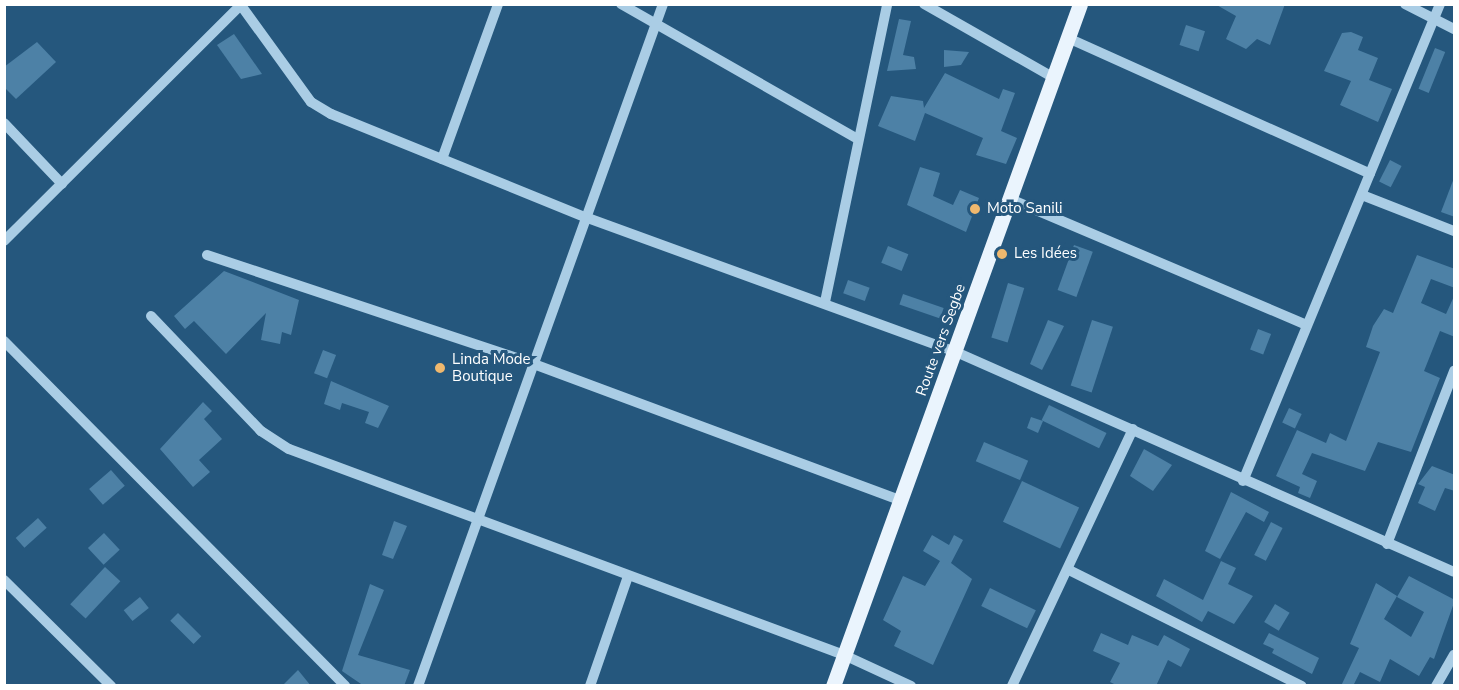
<!DOCTYPE html>
<html>
<head>
<meta charset="utf-8">
<style>
	body { margin:0 }
	#map { position:relative; width:1459px; height:690px; overflow:hidden; background:#25577d; font-family:"Nunito Sans",sans-serif }
	div>[style] { position:absolute }
	.building>* { inset:0; background:#4d81a6; transform-origin:0 0 }
	.minor>* { height:10px; margin:-5px; padding:0 5px; transform-origin:5px; border-radius:5px; background:#aacde5 }
	.major>* { height:15px; margin:-7.5px; padding:0 7.5px; transform-origin:7.5px; border-radius:7.5px; background:#eaf4fd }
	.dots>* { width:16px; height:16px; translate:-50% -50%; box-sizing:border-box; border:3px solid #25577d; border-radius:50% }
	span { translate:-50% -50%; white-space:nowrap; text-align:center; line-height:1.15; -webkit-text-stroke:6px #25577d; paint-order:stroke }
	.poi-label { font-size:15px; color:#fff }
	.left { translate:0 -50%; text-align:left }
	.street-label { font-size:15px; color:#fff }
	.frame { position:absolute; inset:0; border:6px solid #fff; pointer-events:none }
</style>
</head>
<body>
<div id="map">
	<div class="building">
		<div style="clip-path:polygon(1215px 4px,1285px 4px,1270px 45px,1257px 39px,1246px 49px,1226px 39px,1236px 16px)"></div>
		<div style="clip-path:polygon(899px 19px,911px 21px,903px 55px,914px 57px,916px 69px,887px 71px)"></div>
		<div style="left:1186px;top:25px;width:20px;height:21px;rotate:18deg"></div>
		<div style="clip-path:polygon(1351px 32px,1363px 37px,1358px 50px,1378px 58px,1369px 80px,1392px 89px,1378px 122px,1340px 105px,1351px 81px,1324px 71px,1342px 33px)"></div>
		<div style="clip-path:polygon(234px 34px,262px 74px,241px 79px,217px 45px)"></div>
		<div style="clip-path:polygon(37px 42px,56px 62px,16px 99px,4px 87px,4px 67px)"></div>
		<div style="left:1435px;top:48px;width:11px;height:44px;rotate:22deg"></div>
		<div style="clip-path:polygon(944px 50px,969px 52px,961px 65px,944px 67px)"></div>
		<div style="clip-path:polygon(945px 73px,999px 99px,1003px 89px,1015px 93px,1001px 131px,1017px 138px,1006px 164px,976px 155px,983px 138px,925px 113px,915px 141px,878px 126px,891px 96px,923px 101px,924px 108px)"></div>
		<div style="left:1390px;top:160px;width:13px;height:24px;rotate:27deg"></div>
		<div style="clip-path:polygon(920px 167px,940px 173px,933px 196px,953px 205px,960px 190px,979px 198px,966px 232px,907px 205px)"></div>
		<div style="clip-path:polygon(1454px 178px,1455px 178px,1455px 217px,1441px 212px)"></div>
		<div style="left:1074px;top:245px;width:20px;height:48px;rotate:20deg"></div>
		<div style="left:888px;top:246px;width:22px;height:18px;rotate:22deg"></div>
		<div style="clip-path:polygon(1417px 255px,1455px 269px,1455px 288px,1431px 279px,1421px 303px,1446px 314px,1455px 294px,1455px 337px,1440px 331px,1424px 371px,1440px 378px,1411px 452px,1378px 442px,1365px 471px,1312px 453px,1302px 474px,1317px 481px,1310px 498px,1298px 493px,1300px 487px,1276px 476px,1297px 430px,1326px 443px,1330px 433px,1346px 441px,1380px 352px,1366px 347px,1373px 326px,1384px 309px,1393px 313px)"></div>
		<div style="clip-path:polygon(224px 271px,299px 300px,291px 335px,282px 332px,280px 344px,261px 340px,266px 313px,226px 354px,194px 321px,185px 329px,174px 316px)"></div>
		<div style="left:848px;top:280px;width:23px;height:14px;rotate:20deg"></div>
		<div style="left:1008px;top:283px;width:17px;height:57px;rotate:17deg"></div>
		<div style="left:903px;top:294px;width:43px;height:11px;rotate:19deg"></div>
		<div style="clip-path:polygon(1048px 320px,1064px 326px,1042px 370px,1030px 364px)"></div>
		<div style="left:1092px;top:320px;width:22px;height:69px;rotate:18deg"></div>
		<div style="left:1258px;top:329px;width:14px;height:22px;rotate:21deg"></div>
		<div style="left:323px;top:350px;width:14px;height:25px;rotate:21deg"></div>
		<div style="clip-path:polygon(331px 381px,389px 406px,378px 428px,365px 423px,369px 412px,342px 403px,340px 410px,324px 404px)"></div>
		<div style="clip-path:polygon(203px 402px,212px 411px,204px 419px,222px 439px,199px 460px,210px 472px,193px 487px,160px 449px)"></div>
		<div style="left:1049px;top:405px;width:64px;height:17px;rotate:26deg"></div>
		<div style="left:1289px;top:408px;width:14px;height:16px;rotate:25deg"></div>
		<div style="clip-path:polygon(1031px 417px,1043px 421px,1038px 433px,1027px 428px)"></div>
		<div style="left:984px;top:442px;width:48px;height:21px;rotate:23deg"></div>
		<div style="clip-path:polygon(1144px 449px,1172px 465px,1153px 491px,1130px 476px)"></div>
		<div style="clip-path:polygon(1432px 466px,1455px 475px,1455px 491px,1445px 488px,1435px 511px,1418px 503px,1425px 487px,1418px 484px)"></div>
		<div style="left:111px;top:470px;width:21px;height:29px;rotate:49deg"></div>
		<div style="left:1022px;top:481px;width:63px;height:45px;rotate:25deg"></div>
		<div style="clip-path:polygon(1231px 492px,1269px 512px,1264px 522px,1246px 512px,1220px 559px,1205px 551px)"></div>
		<div style="left:38px;top:518px;width:13px;height:30px;rotate:48deg"></div>
		<div style="clip-path:polygon(394px 521px,407px 526px,393px 559px,382px 555px)"></div>
		<div style="left:1271px;top:522px;width:13px;height:37px;rotate:27deg"></div>
		<div style="left:104px;top:533px;width:23px;height:22px;rotate:47deg"></div>
		<div style="clip-path:polygon(932px 535px,949px 545px,954px 535px,963px 540px,951px 563px,972px 579px,933px 665px,894px 646px,901px 631px,883px 620px,903px 576px,925px 586px,940px 561px,923px 551px)"></div>
		<div style="clip-path:polygon(1221px 561px,1236px 568px,1228px 584px,1253px 596px,1234px 624px,1208px 611px,1202px 622px,1156px 596px,1164px 579px,1203px 600px)"></div>
		<div style="left:105px;top:567px;width:21px;height:51px;rotate:43deg"></div>
		<div style="clip-path:polygon(1409px 576px,1455px 600px,1434px 659px,1430px 657px,1419px 676px,1390px 659px,1380px 682px,1360px 672px,1353px 686px,1341px 686px,1359px 648px,1350px 644px,1376px 583px,1397px 596px,1384px 619px,1411px 637px,1424px 612px,1397px 597px)"></div>
		<div style="clip-path:polygon(370px 584px,384px 590px,358px 655px,410px 670px,404px 686px,364px 686px,342px 671px)"></div>
		<div style="left:990px;top:588px;width:51px;height:20px;rotate:26deg"></div>
		<div style="left:140px;top:597px;width:14px;height:21px;rotate:51deg"></div>
		<div style="left:1275px;top:604px;width:17px;height:21px;rotate:31deg"></div>
		<div style="left:178px;top:613px;width:33px;height:11px;rotate:45deg"></div>
		<div style="clip-path:polygon(1101px 633px,1128px 645px,1132px 635px,1158px 646px,1164px 635px,1190px 649px,1181px 667px,1168px 660px,1156px 686px,1118px 686px,1110px 682px,1120px 663px,1093px 651px)"></div>
		<div style="clip-path:polygon(1269px 633px,1319px 658px,1312px 674px,1272px 653px,1274px 649px,1263px 644px)"></div>
		<div style="clip-path:polygon(298px 670px,311px 686px,282px 686px)"></div>
	</div>
	<div class="minor">
		<div style="left:240px;top:4px;width:121px;rotate:54.1deg"></div>
		<div style="left:311px;top:102px;width:23px;rotate:31deg"></div>
		<div style="left:331px;top:114px;width:274px;rotate:22.1deg"></div>
		<div style="left:585px;top:217px;width:395px;rotate:20deg"></div>
		<div style="left:956px;top:352px;width:544px;rotate:23.83deg"></div>
		<div style="left:621px;top:4px;width:273px;rotate:29.7deg"></div>
		<div style="left:924px;top:4px;width:150px;rotate:29.6deg"></div>
		<div style="left:1405px;top:4px;width:55px;rotate:27deg"></div>
		<div style="left:1068px;top:38px;width:331px;rotate:24.2deg"></div>
		<div style="left:4px;top:123px;width:84px;rotate:46.4deg"></div>
		<div style="left:442px;top:159px;width:165px;rotate:-70.1deg"></div>
		<div style="left:1362px;top:195px;width:99px;rotate:21.4deg"></div>
		<div style="left:1010px;top:199px;width:320px;rotate:23deg"></div>
		<div style="left:4px;top:241px;width:336px;rotate:-44.9deg"></div>
		<div style="left:207px;top:255px;width:342px;rotate:18.4deg"></div>
		<div style="left:531px;top:363px;width:396px;rotate:20.4deg"></div>
		<div style="left:825px;top:302px;width:304px;rotate:-78.2deg"></div>
		<div style="left:151px;top:316px;width:159px;rotate:46.3deg"></div>
		<div style="left:261px;top:431px;width:33px;rotate:33deg"></div>
		<div style="left:289px;top:449px;width:592px;rotate:20.36deg"></div>
		<div style="left:844px;top:655px;width:74px;rotate:24.8deg"></div>
		<div style="left:4px;top:341px;width:485px;rotate:45.3deg"></div>
		<div style="left:1243px;top:481px;width:516px;rotate:-67.56deg"></div>
		<div style="left:1387px;top:544px;width:186px;rotate:-68.8deg"></div>
		<div style="left:1069px;top:570px;width:260px;rotate:26.5deg"></div>
		<div style="left:4px;top:580px;width:151px;rotate:44.7deg"></div>
		<div style="left:418px;top:686px;width:725px;rotate:-70.24deg"></div>
		<div style="left:590px;top:686px;width:116px;rotate:-70.9deg"></div>
		<div style="left:1012px;top:686px;width:284px;rotate:-64.8deg"></div>
		<div style="left:1436px;top:686px;width:36px;rotate:-60deg"></div>
	</div>
	<div class="major">
		<div style="left:833px;top:686px;width:725px;rotate:-70.09deg"></div>
	</div>
	<div class="dots">
		<div style="left:975px;top:209px;background:#efb86e"></div>
		<div style="left:1002px;top:254px;background:#efb86e"></div>
		<div style="left:440px;top:368px;background:#efb86e"></div>
	</div>
	<div class="poi-label">
		<span class="left" style="left:987px;top:209px">Moto Sanili</span>
		<span class="left" style="left:1014px;top:254px">Les Idées</span>
		<span class="left" style="left:452px;top:368px">Linda Mode<br>Boutique</span>
	</div>
	<div class="street-label">
		<span style="left:941px;top:340px;rotate:-70deg">Route vers Segbe</span>
	</div>
	<div class="frame"></div>
</div>
</body>
</html>
